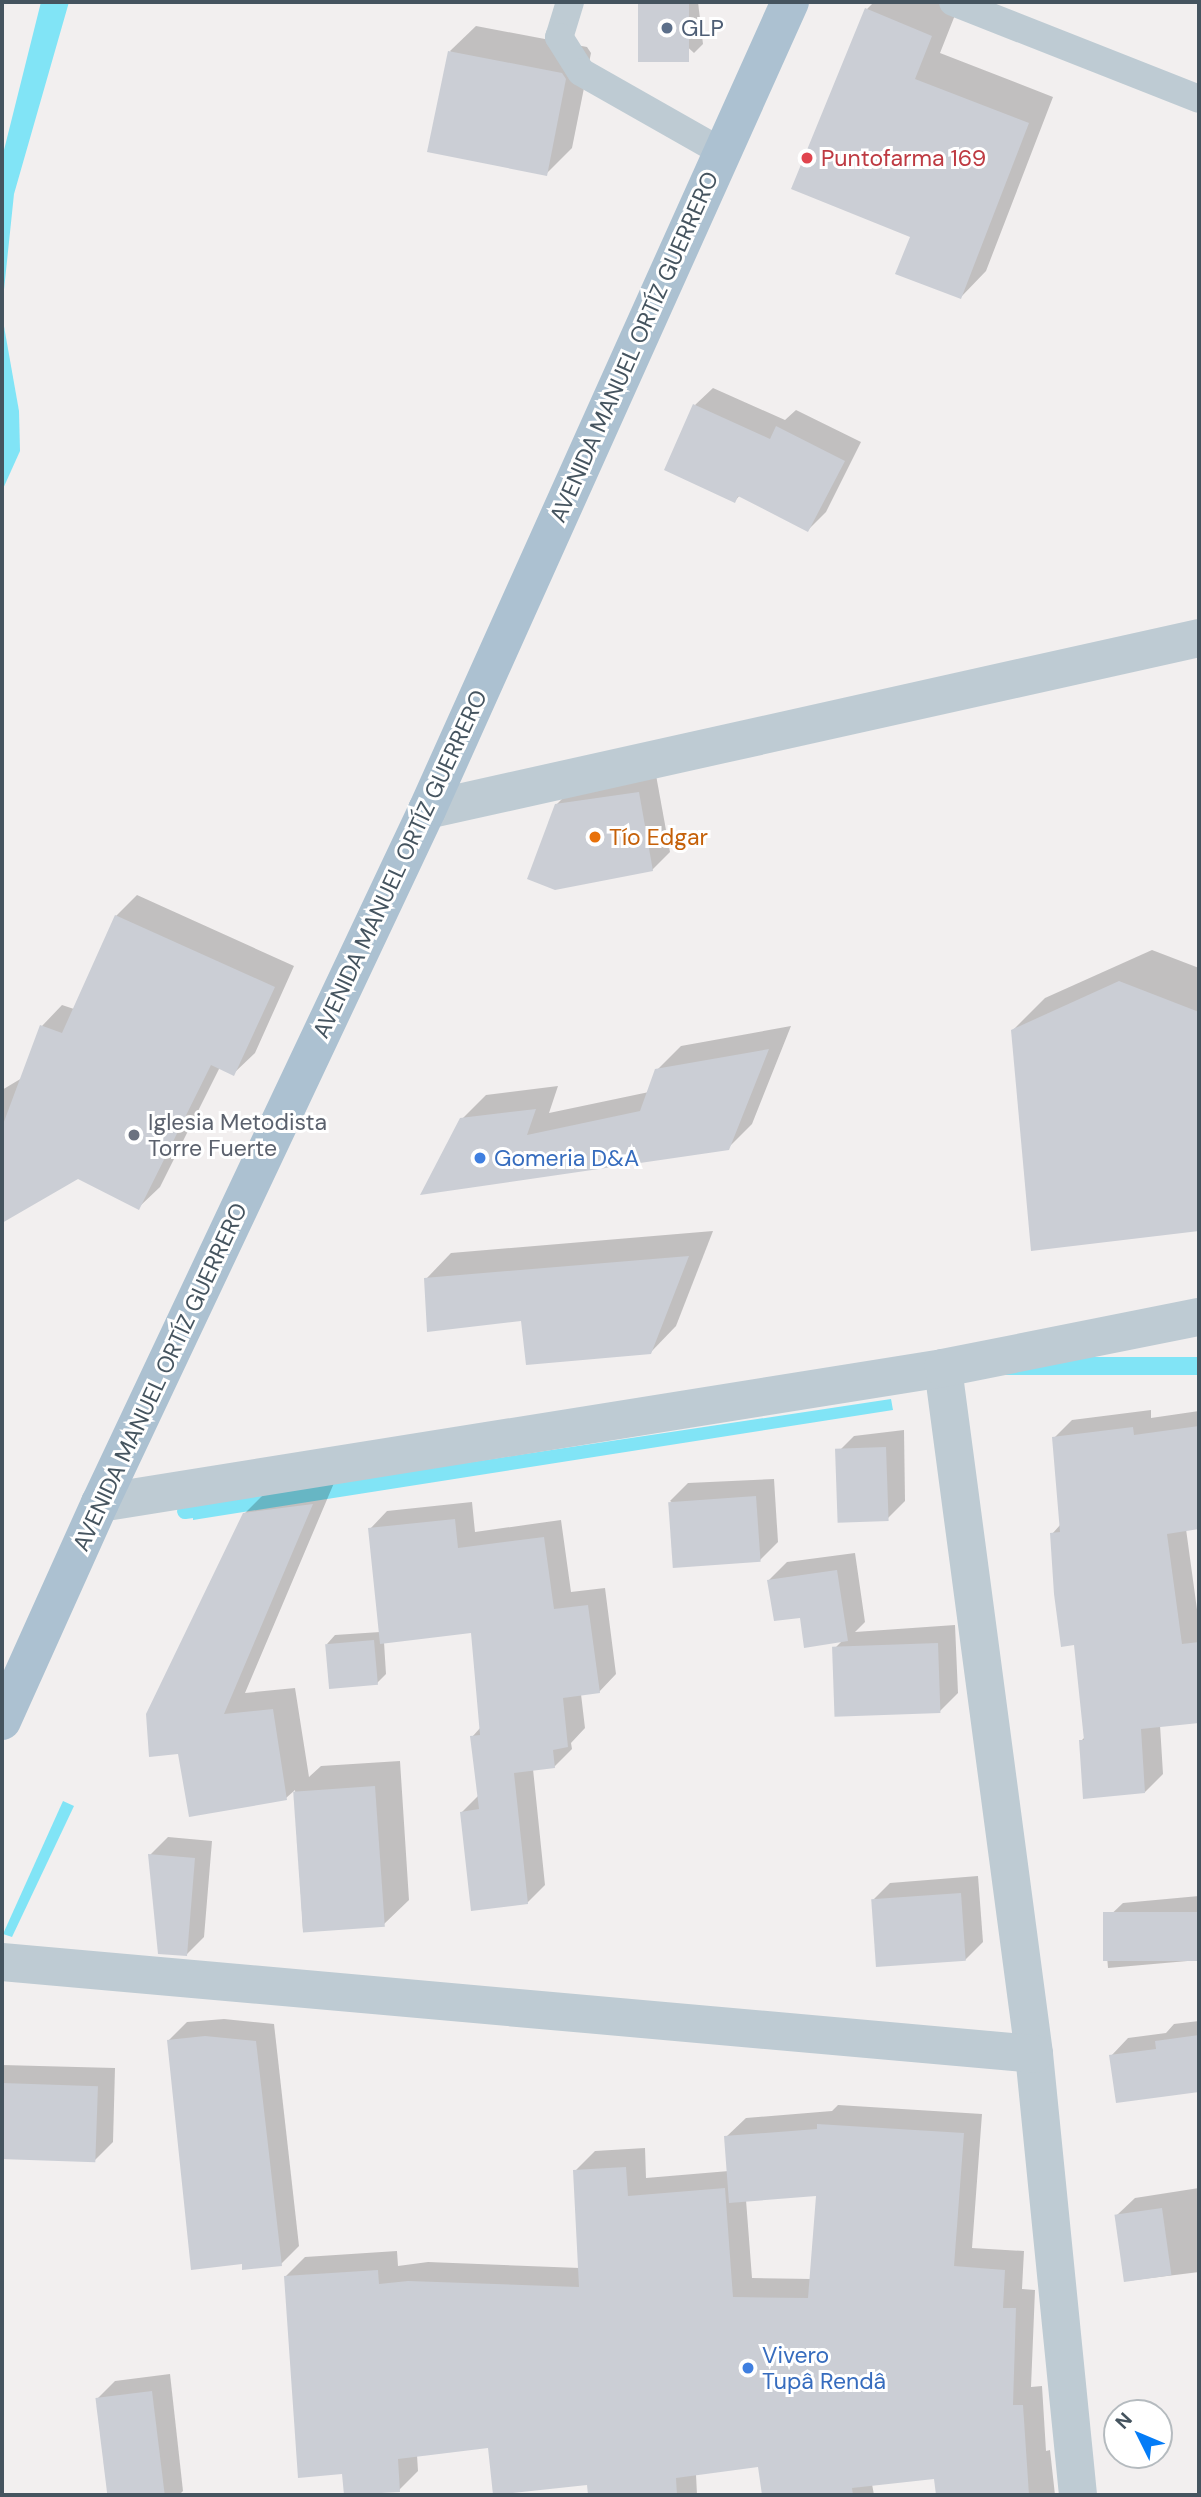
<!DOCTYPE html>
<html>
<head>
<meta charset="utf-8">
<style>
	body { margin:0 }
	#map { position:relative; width:1201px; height:2497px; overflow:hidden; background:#f2efef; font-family:"DM Sans",sans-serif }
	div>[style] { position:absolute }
	.water>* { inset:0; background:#81e4f6; transform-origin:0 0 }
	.shadow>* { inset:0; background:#0003 }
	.stream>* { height:16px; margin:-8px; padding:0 8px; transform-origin:8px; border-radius:8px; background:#81e4f6 }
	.building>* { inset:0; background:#cbced5; transform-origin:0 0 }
	.lane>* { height:28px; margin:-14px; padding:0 14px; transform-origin:14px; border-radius:14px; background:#becbd3 }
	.street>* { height:38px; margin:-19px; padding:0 19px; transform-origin:19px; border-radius:19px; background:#becbd3 }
	.primary>* { height:38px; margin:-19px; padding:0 19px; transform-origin:19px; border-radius:19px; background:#acc1d1 }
	.dots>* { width:19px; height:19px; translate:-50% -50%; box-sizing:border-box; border:4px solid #fff; border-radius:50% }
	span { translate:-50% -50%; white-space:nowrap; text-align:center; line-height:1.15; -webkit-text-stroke:6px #fff; paint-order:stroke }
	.service-label { font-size:23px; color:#4e5e75 }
	.left { translate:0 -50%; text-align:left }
	.health-label { font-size:23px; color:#be3a42 }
	.street-label { font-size:23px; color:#45545f }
	.food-label { font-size:23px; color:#c56008 }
	.worship-label { font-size:23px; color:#5b616d }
	.shop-label { font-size:23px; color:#366cbe }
	.frame { position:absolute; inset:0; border:4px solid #45545f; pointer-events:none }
	.north { position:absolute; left:1103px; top:2399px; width:70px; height:70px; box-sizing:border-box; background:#fff; border:2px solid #b5bbbf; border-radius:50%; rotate:313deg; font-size:19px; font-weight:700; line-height:28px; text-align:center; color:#45545f }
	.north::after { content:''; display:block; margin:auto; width:24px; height:32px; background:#047cf7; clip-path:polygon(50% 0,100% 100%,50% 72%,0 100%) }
</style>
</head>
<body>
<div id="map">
	<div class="water">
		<div style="clip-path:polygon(41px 2px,69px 2px,14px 194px,2px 309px,2px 158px)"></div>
		<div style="clip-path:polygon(2px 315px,19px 411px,20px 451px,2px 491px)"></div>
		<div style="left:1199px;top:1357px;width:18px;height:197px;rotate:90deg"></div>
		<div style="clip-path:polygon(891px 1399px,893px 1410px,193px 1520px,193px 1504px)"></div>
		<div style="clip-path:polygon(63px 1801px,74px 1806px,12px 1937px,3px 1934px)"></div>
	</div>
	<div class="shadow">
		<div style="clip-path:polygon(698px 2px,703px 44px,694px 53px,640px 3px)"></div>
		<div style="clip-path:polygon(874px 2px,937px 2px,957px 10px,940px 53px,1053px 97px,986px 271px,961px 297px,912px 236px,867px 9px)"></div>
		<div style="clip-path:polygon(476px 26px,587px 47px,591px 53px,572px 148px,546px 174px,450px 51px)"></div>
		<div style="clip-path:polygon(713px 388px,785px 420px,796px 410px,861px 442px,826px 512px,808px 530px,740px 495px,735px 501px,695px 405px)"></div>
		<div style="clip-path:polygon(656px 775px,670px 852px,652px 870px,556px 805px,574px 787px)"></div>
		<div style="clip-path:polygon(137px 895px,294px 966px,255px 1053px,234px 1073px,220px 1067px,160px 1187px,139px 1207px,78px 1177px,11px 1216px,2px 1199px,2px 1090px,22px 1078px,42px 1026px,62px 1005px,74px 1009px,116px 916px)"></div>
		<div style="clip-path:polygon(1152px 950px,1199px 968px,1199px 1229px,1032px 1249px,1013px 1030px,1045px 998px)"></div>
		<div style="clip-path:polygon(791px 1026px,752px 1124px,728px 1148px,423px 1193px,462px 1119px,486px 1095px,558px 1086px,549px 1113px,649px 1092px,657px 1070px,681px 1046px)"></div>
		<div style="clip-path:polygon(713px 1231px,676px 1326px,650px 1353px,523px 1319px,426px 1279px,451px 1253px)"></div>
		<div style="clip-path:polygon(1151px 1410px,1151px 1418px,1199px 1411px,1199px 1527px,1186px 1529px,1199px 1624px,1199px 1721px,1160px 1725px,1163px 1774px,1145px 1792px,1081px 1741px,1085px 1737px,1076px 1643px,1052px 1534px,1061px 1524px,1054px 1438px,1072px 1420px)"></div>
		<div style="clip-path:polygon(904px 1430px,905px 1501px,887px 1519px,836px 1454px,854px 1436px)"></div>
		<div style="clip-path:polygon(774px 1479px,778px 1542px,760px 1560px,670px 1501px,688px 1483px)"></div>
		<div style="clip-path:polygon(334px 1483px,245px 1693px,295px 1688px,309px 1777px,321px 1766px,400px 1761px,409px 1900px,383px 1925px,303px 1930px,295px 1790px,286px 1798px,190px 1815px,244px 1514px,267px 1491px)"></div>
		<div style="clip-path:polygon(472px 1502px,475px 1532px,561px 1520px,571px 1592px,605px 1588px,616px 1674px,599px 1692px,581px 1694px,585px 1728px,571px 1743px,572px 1749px,554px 1767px,533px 1769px,545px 1885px,527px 1903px,462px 1812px,479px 1795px,472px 1737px,481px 1727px,472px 1631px,384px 1642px,386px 1674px,377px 1683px,327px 1644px,335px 1635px,380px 1632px,370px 1529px,387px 1511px)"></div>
		<div style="clip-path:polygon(855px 1553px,865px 1622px,855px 1632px,955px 1625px,958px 1693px,940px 1711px,833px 1650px,843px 1640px,801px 1616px,769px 1580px,787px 1562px)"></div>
		<div style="clip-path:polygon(168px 1837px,212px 1841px,204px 1937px,186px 1955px,150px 1855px)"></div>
		<div style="clip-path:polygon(978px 1876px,983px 1942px,965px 1960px,872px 1901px,890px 1883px)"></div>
		<div style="clip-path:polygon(1199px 1896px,1199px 1960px,1108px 1968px,1104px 1921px,1123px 1903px)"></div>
		<div style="clip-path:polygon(224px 2019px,274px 2024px,299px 2246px,281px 2264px,169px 2040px,187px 2022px)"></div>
		<div style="clip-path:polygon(1199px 2021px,1199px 2090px,1117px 2101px,1111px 2056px,1128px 2038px,1166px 2033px,1174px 2024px)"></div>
		<div style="clip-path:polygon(2px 2065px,115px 2068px,113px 2142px,95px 2160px,2px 2158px)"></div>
		<div style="clip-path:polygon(evenodd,838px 2105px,982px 2114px,972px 2248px,1024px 2251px,1022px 2289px,1035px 2290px,1031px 2387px,1042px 2386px,1046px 2451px,1050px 2450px,1055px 2495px,938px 2495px,935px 2477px,872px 2484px,874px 2495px,763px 2495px,760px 2465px,696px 2474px,697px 2495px,590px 2495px,589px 2483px,489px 2446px,417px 2455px,418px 2471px,399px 2490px,344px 2472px,285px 2277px,305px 2257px,397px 2251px,398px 2266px,428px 2262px,580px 2268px,575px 2171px,595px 2151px,645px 2148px,646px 2178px,729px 2171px,726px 2137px,746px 2118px,832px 2111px,838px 2105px,818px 2194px,812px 2279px,752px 2278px,746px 2200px,818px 2194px)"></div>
		<div style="clip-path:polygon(1199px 2188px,1199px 2272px,1127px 2281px,1117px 2215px,1135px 2198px)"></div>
		<div style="clip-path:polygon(170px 2374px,183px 2491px,179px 2495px,108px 2495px,97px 2399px,115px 2381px)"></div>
	</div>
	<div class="stream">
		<div style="left:185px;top:1511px;width:27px;rotate:-8deg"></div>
	</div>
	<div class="building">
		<div style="left:638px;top:2px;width:51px;height:60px"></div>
		<div style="clip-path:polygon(865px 8px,932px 36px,915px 79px,1029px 123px,961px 299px,895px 274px,910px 237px,791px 189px)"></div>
		<div style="clip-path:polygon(448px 51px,562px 73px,566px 79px,547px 176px,427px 152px)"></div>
		<div style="clip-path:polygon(693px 404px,770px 439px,776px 426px,845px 461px,808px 532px,738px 496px,735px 503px,664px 470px)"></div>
		<div style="clip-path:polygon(639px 792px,653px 871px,555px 890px,527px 879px,555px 804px)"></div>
		<div style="clip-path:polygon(115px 915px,275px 987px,234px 1076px,211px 1065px,139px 1210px,78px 1179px,2px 1223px,2px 1127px,40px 1025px,62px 1033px)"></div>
		<div style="clip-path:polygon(1119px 981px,1199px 1012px,1199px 1231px,1031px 1251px,1011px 1030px)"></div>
		<div style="clip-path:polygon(769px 1049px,729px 1150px,420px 1195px,460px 1118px,536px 1109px,527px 1135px,640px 1111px,655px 1069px)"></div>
		<div style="clip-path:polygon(689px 1256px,651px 1354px,526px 1365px,521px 1321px,427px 1332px,424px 1278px)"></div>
		<div style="clip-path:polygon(1199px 1426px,1199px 1529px,1167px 1534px,1182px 1644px,1199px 1642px,1199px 1723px,1141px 1729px,1145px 1793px,1083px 1799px,1079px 1740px,1084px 1740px,1074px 1645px,1061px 1647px,1054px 1594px,1050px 1533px,1060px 1532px,1052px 1437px,1133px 1427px,1134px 1435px)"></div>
		<div style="left:886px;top:1447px;width:74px;height:51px;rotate:88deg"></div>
		<div style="left:756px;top:1496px;width:66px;height:88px;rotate:86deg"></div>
		<div style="clip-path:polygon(313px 1504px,224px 1714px,273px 1709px,287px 1800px,189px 1817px,178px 1754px,149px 1757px,146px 1714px,243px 1513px)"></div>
		<div style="clip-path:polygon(455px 1519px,458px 1548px,544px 1537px,554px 1609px,588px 1605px,600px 1693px,563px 1698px,568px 1747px,553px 1750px,555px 1768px,514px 1773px,528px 1904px,471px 1911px,460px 1812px,479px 1809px,470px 1736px,480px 1735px,471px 1633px,380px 1644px,368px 1528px)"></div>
		<div style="clip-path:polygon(837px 1570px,848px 1641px,804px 1648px,800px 1618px,774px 1621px,767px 1580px)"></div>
		<div style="left:374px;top:1640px;width:45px;height:49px;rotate:85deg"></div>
		<div style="left:938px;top:1643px;width:70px;height:106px;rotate:88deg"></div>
		<div style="left:375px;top:1786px;width:141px;height:82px;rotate:86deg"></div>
		<div style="clip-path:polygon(148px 1854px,195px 1858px,187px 1956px,158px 1954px)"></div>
		<div style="left:961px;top:1893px;width:68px;height:90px;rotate:86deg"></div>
		<div style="left:1199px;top:1912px;width:49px;height:96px;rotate:90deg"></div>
		<div style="clip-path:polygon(1199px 2035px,1199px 2092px,1116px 2103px,1109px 2055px,1156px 2049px,1155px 2041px)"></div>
		<div style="clip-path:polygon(205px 2036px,256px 2041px,282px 2266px,242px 2270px,242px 2264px,191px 2270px,167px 2040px)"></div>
		<div style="left:2px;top:2083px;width:96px;height:76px;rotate:2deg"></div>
		<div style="clip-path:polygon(817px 2124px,964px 2133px,954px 2266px,1005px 2270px,1003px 2308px,1016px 2308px,1013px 2405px,1023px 2405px,1029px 2495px,936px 2495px,934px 2479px,852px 2488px,853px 2495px,762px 2495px,758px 2467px,676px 2478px,677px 2495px,588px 2495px,587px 2485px,493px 2495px,488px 2448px,398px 2459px,400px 2492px,344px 2495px,342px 2474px,298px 2478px,284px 2276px,378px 2270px,379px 2284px,408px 2281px,579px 2287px,573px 2170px,626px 2167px,628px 2196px,725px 2188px,733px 2297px,808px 2298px,816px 2196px,729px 2203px,724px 2136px,817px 2129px)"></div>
		<div style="left:1162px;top:2208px;width:68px;height:48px;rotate:82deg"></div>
		<div style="left:152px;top:2391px;width:105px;height:57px;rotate:83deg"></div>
	</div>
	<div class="lane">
		<div style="left:570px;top:2px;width:37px;rotate:107deg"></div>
		<div style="left:559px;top:37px;width:41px;rotate:57.8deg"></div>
		<div style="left:581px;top:72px;width:162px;rotate:29.6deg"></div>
		<div style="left:953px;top:2px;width:264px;rotate:21.5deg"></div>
	</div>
	<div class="street">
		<div style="left:427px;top:810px;width:791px;rotate:-12.56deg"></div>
		<div style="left:943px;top:1368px;width:692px;rotate:82.44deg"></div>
		<div style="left:1034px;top:2054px;width:443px;rotate:84.3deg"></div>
		<div style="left:100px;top:1503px;width:854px;rotate:-9.1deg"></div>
		<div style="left:943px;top:1368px;width:261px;rotate:-11.3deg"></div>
		<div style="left:2px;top:1962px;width:1036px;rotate:5.09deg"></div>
	</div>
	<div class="primary">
		<div style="left:2px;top:1721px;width:239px;rotate:-65.8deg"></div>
		<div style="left:100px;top:1503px;width:766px;rotate:-64.74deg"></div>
		<div style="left:427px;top:810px;width:886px;rotate:-65.81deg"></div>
	</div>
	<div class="dots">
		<div style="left:667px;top:28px;background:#5c6f8a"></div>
		<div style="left:807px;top:158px;background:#e0444e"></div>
		<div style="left:595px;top:837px;background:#e8710a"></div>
		<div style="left:134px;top:1135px;background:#6b7280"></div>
		<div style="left:480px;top:1158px;background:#3f7fe0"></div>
		<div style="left:748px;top:2368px;background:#3f7fe0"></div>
	</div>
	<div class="service-label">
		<span class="left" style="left:681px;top:28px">GLP</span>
	</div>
	<div class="health-label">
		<span class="left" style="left:821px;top:158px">Puntofarma 169</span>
	</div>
	<div class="street-label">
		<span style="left:634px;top:347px;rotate:-66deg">AVENIDA MANUEL ORTÍZ GUERRERO</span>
		<span style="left:400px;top:864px;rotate:-65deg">AVENIDA MANUEL ORTÍZ GUERRERO</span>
		<span style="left:160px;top:1377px;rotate:-65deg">AVENIDA MANUEL ORTÍZ GUERRERO</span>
	</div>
	<div class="food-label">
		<span class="left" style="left:609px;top:837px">Tío Edgar</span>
	</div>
	<div class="worship-label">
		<span class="left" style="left:148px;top:1135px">Iglesia Metodista<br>Torre Fuerte</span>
	</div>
	<div class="shop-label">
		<span class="left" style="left:494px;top:1158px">Gomeria D&amp;A</span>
		<span class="left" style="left:762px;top:2368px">Vivero<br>Tupâ Rendâ</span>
	</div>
	<div class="frame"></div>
	<div class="north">N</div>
</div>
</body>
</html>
